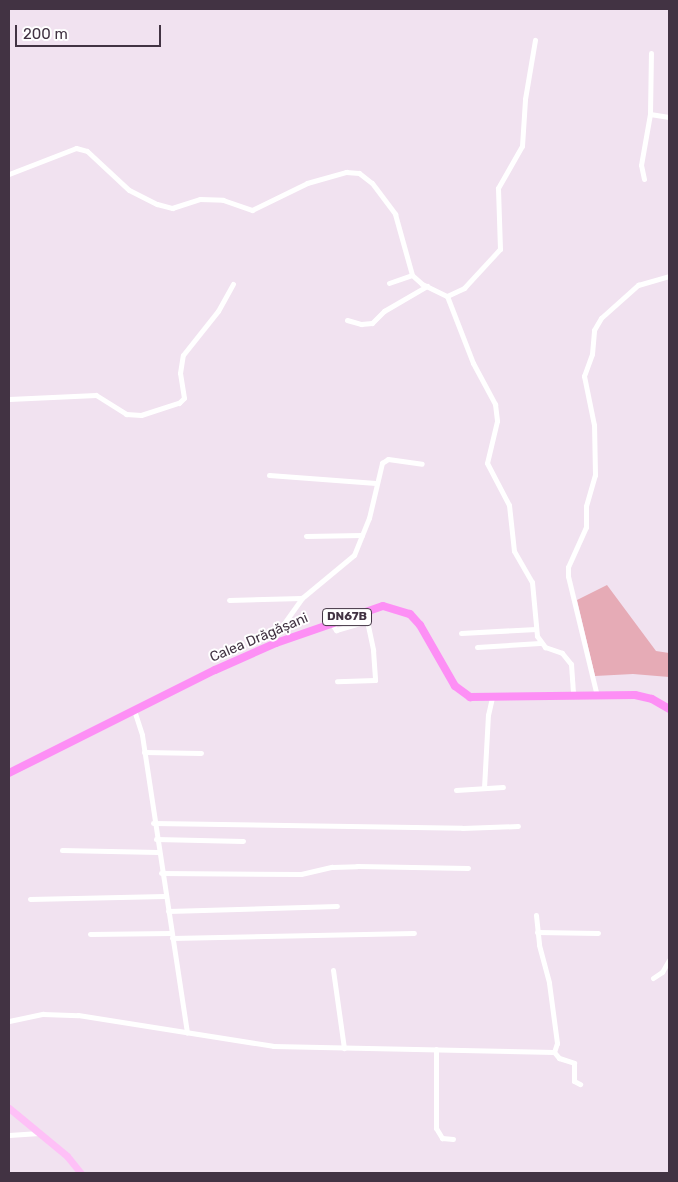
<!DOCTYPE html>
<html>
<head>
<meta charset="utf-8">
<style>
	body { margin:0 }
	#map { position:relative; width:678px; height:1182px; overflow:hidden; background:#f1e2f0; font-family:Rubik,sans-serif }
	div>[style] { position:absolute }
	.green>* { inset:0; background:#e6abb6 }
	.street>* { height:5px; margin:-2.5px; padding:0 2.5px; transform-origin:2.5px; border-radius:2.5px; background:#fff }
	.secondary>* { height:7px; margin:-3.5px; padding:0 3.5px; transform-origin:3.5px; border-radius:3.5px; background:#fec0f7 }
	.primary>* { height:8px; margin:-4px; padding:0 4px; transform-origin:4px; border-radius:4px; background:#fd8ff5 }
	span { translate:-50% -50%; white-space:nowrap; text-align:center; line-height:1.15; -webkit-text-stroke:4px #fff; paint-order:stroke }
	.shield-label span { padding:1px 4px; background:#fff; border:1px solid; border-radius:4px; -webkit-text-stroke-width:0 }
	.shield-label { font-size:12px; color:#423343; font-weight:700 }
	.street-label { font-size:14px; color:#423343 }
	.frame { position:absolute; inset:0; border:10px solid #423343; pointer-events:none }
	.scale { position:absolute; left:15px; top:25px; width:146px; height:22px; box-sizing:border-box; border:2px solid #423343; border-top:0; padding-left:6px; font-size:15px; line-height:18px; white-space:nowrap; color:#423343; -webkit-text-stroke:4px #fff; paint-order:stroke }
</style>
</head>
<body>
<div id="map">
	<div class="green">
		<div style="clip-path:polygon(607px 585px,656px 651px,669px 653px,669px 677px,633px 674px,595px 676px,577px 600px)"></div>
	</div>
	<div class="street">
		<div style="left:650px;top:114px;width:19px;rotate:9deg"></div>
		<div style="left:9px;top:174px;width:72px;rotate:-21.2deg"></div>
		<div style="left:76px;top:148px;width:11px;rotate:15deg"></div>
		<div style="left:87px;top:151px;width:57px;rotate:42.9deg"></div>
		<div style="left:129px;top:190px;width:31px;rotate:27deg"></div>
		<div style="left:157px;top:204px;width:16px;rotate:15deg"></div>
		<div style="left:172px;top:208px;width:29px;rotate:-18deg"></div>
		<div style="left:200px;top:199px;width:23px;rotate:2deg"></div>
		<div style="left:223px;top:200px;width:31px;rotate:19deg"></div>
		<div style="left:252px;top:210px;width:61px;rotate:-26.1deg"></div>
		<div style="left:307px;top:183px;width:41px;rotate:-15.8deg"></div>
		<div style="left:346px;top:172px;width:13px;rotate:4deg"></div>
		<div style="left:359px;top:173px;width:16px;rotate:38deg"></div>
		<div style="left:372px;top:183px;width:39px;rotate:53deg"></div>
		<div style="left:395px;top:214px;width:63px;rotate:74.4deg"></div>
		<div style="left:412px;top:275px;width:13px;rotate:42deg"></div>
		<div style="left:422px;top:284px;width:28px;rotate:26deg"></div>
		<div style="left:447px;top:296px;width:72px;rotate:68.8deg"></div>
		<div style="left:473px;top:363px;width:47px;rotate:61.8deg"></div>
		<div style="left:495px;top:404px;width:17px;rotate:83deg"></div>
		<div style="left:497px;top:421px;width:43px;rotate:103.4deg"></div>
		<div style="left:487px;top:463px;width:47px;rotate:62.4deg"></div>
		<div style="left:509px;top:505px;width:46px;rotate:83.8deg"></div>
		<div style="left:514px;top:551px;width:36px;rotate:60deg"></div>
		<div style="left:532px;top:582px;width:54px;rotate:84.7deg"></div>
		<div style="left:537px;top:636px;width:14px;rotate:54deg"></div>
		<div style="left:545px;top:647px;width:18px;rotate:19deg"></div>
		<div style="left:562px;top:653px;width:14px;rotate:51deg"></div>
		<div style="left:571px;top:664px;width:32px;rotate:86deg"></div>
		<div style="left:644px;top:179px;width:14px;rotate:-102deg"></div>
		<div style="left:641px;top:165px;width:52px;rotate:-80deg"></div>
		<div style="left:650px;top:114px;width:61px;rotate:-89.1deg"></div>
		<div style="left:389px;top:283px;width:24px;rotate:-19deg"></div>
		<div style="left:447px;top:296px;width:19px;rotate:-25deg"></div>
		<div style="left:464px;top:288px;width:53px;rotate:-47.3deg"></div>
		<div style="left:500px;top:249px;width:61px;rotate:-91.9deg"></div>
		<div style="left:498px;top:188px;width:48px;rotate:-60.3deg"></div>
		<div style="left:522px;top:146px;width:47px;rotate:-86.3deg"></div>
		<div style="left:525px;top:99px;width:60px;rotate:-80.4deg"></div>
		<div style="left:347px;top:320px;width:15px;rotate:16deg"></div>
		<div style="left:361px;top:324px;width:11px;rotate:-5deg"></div>
		<div style="left:372px;top:323px;width:17px;rotate:-45deg"></div>
		<div style="left:384px;top:311px;width:50px;rotate:-30.2deg"></div>
		<div style="left:9px;top:399px;width:87px;rotate:-2.6deg"></div>
		<div style="left:96px;top:395px;width:36px;rotate:32deg"></div>
		<div style="left:126px;top:414px;width:15px;rotate:4deg"></div>
		<div style="left:141px;top:415px;width:40px;rotate:-18deg"></div>
		<div style="left:179px;top:403px;width:7px;rotate:-45deg"></div>
		<div style="left:184px;top:398px;width:25px;rotate:-99deg"></div>
		<div style="left:180px;top:373px;width:18px;rotate:-81deg"></div>
		<div style="left:183px;top:355px;width:56px;rotate:-51.5deg"></div>
		<div style="left:218px;top:311px;width:31px;rotate:-61deg"></div>
		<div style="left:269px;top:475px;width:107px;rotate:4.3deg"></div>
		<div style="left:306px;top:536px;width:56px;rotate:-1deg"></div>
		<div style="left:229px;top:600px;width:73px;rotate:-1.6deg"></div>
		<div style="left:331px;top:623px;width:9px;rotate:54deg"></div>
		<div style="left:336px;top:630px;width:32px;rotate:-16deg"></div>
		<div style="left:367px;top:621px;width:30px;rotate:78deg"></div>
		<div style="left:373px;top:650px;width:30px;rotate:86deg"></div>
		<div style="left:375px;top:680px;width:38px;rotate:178deg"></div>
		<div style="left:461px;top:633px;width:75px;rotate:-3.1deg"></div>
		<div style="left:276px;top:643px;width:7px;rotate:-98deg"></div>
		<div style="left:275px;top:636px;width:47px;rotate:-54.6deg"></div>
		<div style="left:302px;top:598px;width:67px;rotate:-39.6deg"></div>
		<div style="left:354px;top:555px;width:40px;rotate:-68deg"></div>
		<div style="left:369px;top:518px;width:57px;rotate:-76.7deg"></div>
		<div style="left:382px;top:463px;width:7px;rotate:-34deg"></div>
		<div style="left:388px;top:459px;width:34px;rotate:8deg"></div>
		<div style="left:477px;top:647px;width:63px;rotate:-3.6deg"></div>
		<div style="left:597px;top:696px;width:123px;rotate:-103.6deg"></div>
		<div style="left:568px;top:576px;width:9px;rotate:-90deg"></div>
		<div style="left:568px;top:567px;width:44px;rotate:-65.8deg"></div>
		<div style="left:586px;top:527px;width:21px;rotate:-90deg"></div>
		<div style="left:586px;top:506px;width:32px;rotate:-74deg"></div>
		<div style="left:595px;top:475px;width:50px;rotate:-91.1deg"></div>
		<div style="left:594px;top:425px;width:50px;rotate:-101.5deg"></div>
		<div style="left:584px;top:376px;width:23px;rotate:-70deg"></div>
		<div style="left:592px;top:354px;width:24px;rotate:-85deg"></div>
		<div style="left:594px;top:330px;width:14px;rotate:-60deg"></div>
		<div style="left:601px;top:318px;width:50px;rotate:-41.7deg"></div>
		<div style="left:638px;top:285px;width:32px;rotate:-16deg"></div>
		<div style="left:134px;top:710px;width:26px;rotate:72deg"></div>
		<div style="left:142px;top:735px;width:301px;rotate:81.4deg"></div>
		<div style="left:144px;top:752px;width:57px;rotate:1deg"></div>
		<div style="left:484px;top:788px;width:73px;rotate:-86.9deg"></div>
		<div style="left:488px;top:715px;width:17px;rotate:-77deg"></div>
		<div style="left:456px;top:790px;width:47px;rotate:-3.7deg"></div>
		<div style="left:153px;top:823px;width:309px;rotate:0.9deg"></div>
		<div style="left:462px;top:828px;width:56px;rotate:-2deg"></div>
		<div style="left:156px;top:839px;width:87px;rotate:1.3deg"></div>
		<div style="left:62px;top:850px;width:96px;rotate:1.2deg"></div>
		<div style="left:161px;top:873px;width:140px;rotate:0.4deg"></div>
		<div style="left:301px;top:874px;width:32px;rotate:-13deg"></div>
		<div style="left:332px;top:867px;width:25px;rotate:-2deg"></div>
		<div style="left:357px;top:866px;width:111px;rotate:1deg"></div>
		<div style="left:30px;top:899px;width:135px;rotate:-1.3deg"></div>
		<div style="left:168px;top:911px;width:169px;rotate:-1.7deg"></div>
		<div style="left:536px;top:915px;width:30px;rotate:84deg"></div>
		<div style="left:539px;top:945px;width:39px;rotate:75deg"></div>
		<div style="left:549px;top:983px;width:61px;rotate:82.4deg"></div>
		<div style="left:557px;top:1043px;width:9px;rotate:108deg"></div>
		<div style="left:537px;top:932px;width:61px;rotate:0.9deg"></div>
		<div style="left:90px;top:934px;width:81px;rotate:-0.7deg"></div>
		<div style="left:172px;top:938px;width:242px;rotate:-1.2deg"></div>
		<div style="left:333px;top:970px;width:79px;rotate:82deg"></div>
		<div style="left:653px;top:978px;width:11px;rotate:-34deg"></div>
		<div style="left:662px;top:972px;width:14px;rotate:-60deg"></div>
		<div style="left:9px;top:1021px;width:35px;rotate:-12deg"></div>
		<div style="left:43px;top:1014px;width:35px;rotate:2deg"></div>
		<div style="left:78px;top:1015px;width:197px;rotate:9deg"></div>
		<div style="left:273px;top:1046px;width:281px;rotate:1.2deg"></div>
		<div style="left:554px;top:1052px;width:8px;rotate:50deg"></div>
		<div style="left:559px;top:1058px;width:16px;rotate:18deg"></div>
		<div style="left:574px;top:1063px;width:18px;rotate:90deg"></div>
		<div style="left:574px;top:1081px;width:7px;rotate:27deg"></div>
		<div style="left:436px;top:1049px;width:79px;rotate:90deg"></div>
		<div style="left:436px;top:1128px;width:12px;rotate:59deg"></div>
		<div style="left:442px;top:1138px;width:11px;rotate:5deg"></div>
		<div style="left:9px;top:1135px;width:30px;rotate:-4deg"></div>
	</div>
	<div class="secondary">
		<div style="left:9px;top:1108px;width:75px;rotate:39.6deg"></div>
		<div style="left:67px;top:1156px;width:22px;rotate:51deg"></div>
	</div>
	<div class="primary">
		<div style="left:9px;top:773px;width:230px;rotate:-26.6deg"></div>
		<div style="left:215px;top:670px;width:67px;rotate:-23.9deg"></div>
		<div style="left:276px;top:643px;width:113px;rotate:-19.1deg"></div>
		<div style="left:383px;top:606px;width:28px;rotate:17deg"></div>
		<div style="left:410px;top:614px;width:15px;rotate:48deg"></div>
		<div style="left:420px;top:625px;width:70px;rotate:60.2deg"></div>
		<div style="left:455px;top:686px;width:19px;rotate:36deg"></div>
		<div style="left:470px;top:697px;width:165px;rotate:-0.7deg"></div>
		<div style="left:635px;top:695px;width:17px;rotate:13deg"></div>
		<div style="left:652px;top:699px;width:20px;rotate:30deg"></div>
	</div>
	<div class="shield-label">
		<span style="left:347px;top:617px">DN67B</span>
	</div>
	<div class="street-label">
		<span style="left:259px;top:638px;rotate:-23deg">Calea Drăgășani</span>
	</div>
	<div class="frame"></div>
	<div class="scale">200 m</div>
</div>
</body>
</html>
